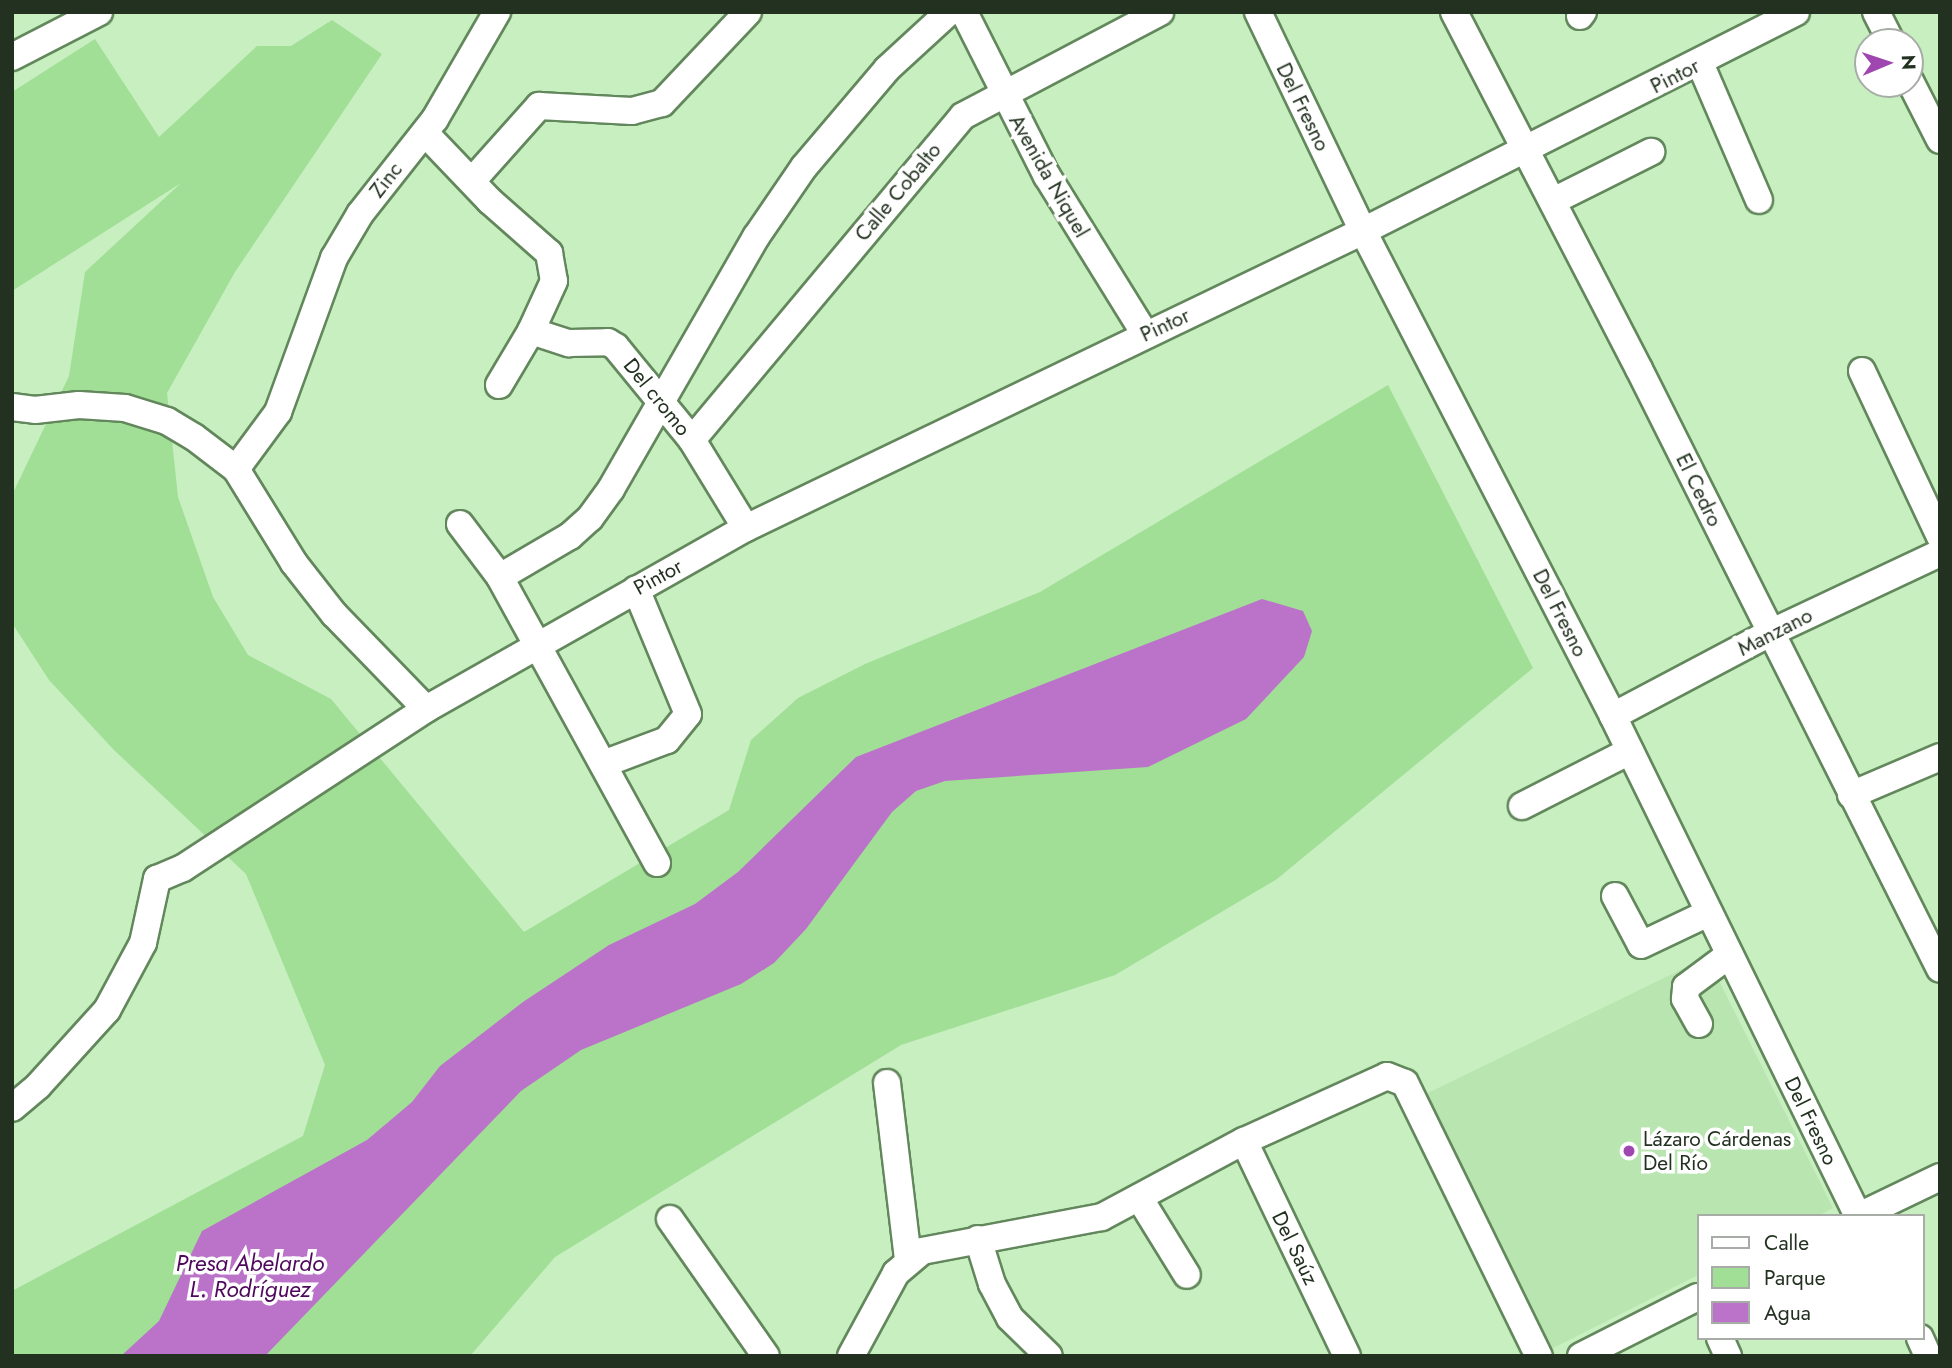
<!DOCTYPE html>
<html>
<head>
<meta charset="utf-8">
<style>
  body { margin:0 }
  #map { position:relative; width:1952px; height:1368px; overflow:hidden; background:#c7efc0; font-family:Jost,sans-serif }
  div>[style] { position:absolute }
  .built>* { inset:0; background:#b9e5b1 }
  .green>* { inset:0; background:#a1de96 }
  .water>* { inset:0; background:#bb73c9 }
  .roads { filter:drop-shadow(2px 0 #63875c) drop-shadow(-2px 0 #63875c) drop-shadow(0 2px #63875c) drop-shadow(0 -2px #63875c) }
  .minor>* { height:26px; margin:-13px; padding:0 13px; transform-origin:13px; border-radius:13px; background:#fff }
  .dots>* { width:19px; height:19px; translate:-50% -50%; box-sizing:border-box; border:4px solid #fff; border-radius:50% }
  span { translate:-50% -50%; white-space:nowrap; text-align:center; line-height:1.15; -webkit-text-stroke:7px #fff; paint-order:stroke }
  .street-label { font-size:21px; color:#233220 }
  .poi-label { font-size:21px; color:#233220 }
  .left { translate:0 -50%; text-align:left }
  .water-label { font-size:23px; color:#4f085c; font-style:italic }
  .frame { position:absolute; inset:0; border:14px solid #233220; pointer-events:none }
  .legend { position:absolute; left:1697px; top:1214px; width:228px; height:126px; box-sizing:border-box; background:#fff; border:2px solid #a7ada6; margin:0; padding:9px 12px; list-style:none; font-size:21px; color:#233220 }
  .legend li { display:flex; align-items:center; gap:14px; height:35px }
  .legend b { width:35px; border:2px solid #a7ada6 }
  .north { position:absolute; left:1854px; top:28px; width:70px; height:70px; box-sizing:border-box; background:#fff; border:2px solid #a7ada6; border-radius:50%; rotate:88deg; font-size:19px; font-weight:700; line-height:28px; text-align:center; color:#233220 }
  .north::after { content:''; display:block; margin:auto; width:24px; height:32px; background:#a046b1; clip-path:polygon(50% 0,100% 100%,50% 72%,0 100%) }
</style>
</head>
<body>
<div id="map">
  <div class="built">
    <div style="clip-path:polygon(1707px 957px,1833px 1208px,1818px 1216px,1698px 1216px,1698px 1275px,1551px 1349px,1426px 1094px)"></div>
  </div>
  <div class="green">
    <div style="clip-path:polygon(332px 20px,382px 54px,235px 272px,167px 393px,178px 497px,213px 597px,248px 655px,331px 699px,524px 932px,729px 810px,751px 740px,798px 698px,865px 664px,1040px 592px,1388px 385px,1533px 668px,1277px 879px,1115px 975px,901px 1045px,555px 1257px,470px 1356px,12px 1356px,12px 1291px,303px 1136px,325px 1065px,246px 874px,114px 750px,49px 680px,12px 623px,12px 495px,69px 376px,85px 272px,181px 183px,12px 291px,12px 92px,95px 39px,159px 137px,257px 46px,291px 46px)"></div>
  </div>
  <div class="water">
    <div style="clip-path:polygon(1262px 599px,1303px 611px,1312px 631px,1304px 657px,1246px 719px,1148px 767px,945px 781px,916px 791px,892px 812px,806px 929px,774px 963px,741px 984px,581px 1050px,521px 1091px,265px 1356px,121px 1356px,159px 1321px,202px 1231px,367px 1140px,412px 1102px,440px 1066px,523px 1002px,609px 945px,695px 904px,738px 872px,856px 757px)"></div>
  </div>
  <div class="roads">
    <div class="minor">
      <div style="left:964px;top:12px;width:184px;rotate:63.2deg"></div>
      <div style="left:1047px;top:176px;width:186px;rotate:58.2deg"></div>
      <div style="left:1258px;top:12px;width:243px;rotate:64.4deg"></div>
      <div style="left:1363px;top:231px;width:546px;rotate:62.73deg"></div>
      <div style="left:1613px;top:716px;width:557px;rotate:63.9deg"></div>
      <div style="left:1454px;top:12px;width:402px;rotate:62.6deg"></div>
      <div style="left:1639px;top:369px;width:671px;rotate:63.36deg"></div>
      <div style="left:1876px;top:12px;width:34px;rotate:63deg"></div>
      <div style="left:1580px;top:16px;width:5px;rotate:-53deg"></div>
      <div style="left:12px;top:57px;width:98px;rotate:-27.3deg"></div>
      <div style="left:1700px;top:63px;width:149px;rotate:66.7deg"></div>
      <div style="left:1910px;top:81px;width:66px;rotate:63deg"></div>
      <div style="left:425px;top:133px;width:94px;rotate:46.3deg"></div>
      <div style="left:490px;top:201px;width:79px;rotate:41.4deg"></div>
      <div style="left:549px;top:253px;width:28px;rotate:80deg"></div>
      <div style="left:554px;top:281px;width:55px;rotate:114.7deg"></div>
      <div style="left:531px;top:331px;width:40px;rotate:18deg"></div>
      <div style="left:569px;top:343px;width:39px;rotate:-1deg"></div>
      <div style="left:608px;top:342px;width:9px;rotate:32deg"></div>
      <div style="left:616px;top:347px;width:120px;rotate:50.7deg"></div>
      <div style="left:692px;top:440px;width:103px;rotate:58.5deg"></div>
      <div style="left:472px;top:181px;width:101px;rotate:-48.2deg"></div>
      <div style="left:539px;top:106px;width:93px;rotate:3.1deg"></div>
      <div style="left:632px;top:111px;width:31px;rotate:-15deg"></div>
      <div style="left:662px;top:103px;width:125px;rotate:-46.6deg"></div>
      <div style="left:1553px;top:201px;width:110px;rotate:-26.6deg"></div>
      <div style="left:1862px;top:371px;width:183px;rotate:64.8deg"></div>
      <div style="left:499px;top:385px;width:63px;rotate:-59.3deg"></div>
      <div style="left:12px;top:407px;width:23px;rotate:7deg"></div>
      <div style="left:35px;top:410px;width:44px;rotate:-6.5deg"></div>
      <div style="left:79px;top:405px;width:46px;rotate:3.7deg"></div>
      <div style="left:125px;top:408px;width:44px;rotate:17.2deg"></div>
      <div style="left:167px;top:421px;width:31px;rotate:31deg"></div>
      <div style="left:194px;top:437px;width:53px;rotate:37.3deg"></div>
      <div style="left:236px;top:469px;width:110px;rotate:58.3deg"></div>
      <div style="left:294px;top:563px;width:65px;rotate:51.9deg"></div>
      <div style="left:334px;top:614px;width:132px;rotate:45.9deg"></div>
      <div style="left:426px;top:709px;width:368px;rotate:-29.5deg"></div>
      <div style="left:746px;top:528px;width:685px;rotate:-25.7deg"></div>
      <div style="left:1363px;top:231px;width:485px;rotate:-26.8deg"></div>
      <div style="left:692px;top:440px;width:422px;rotate:-50.1deg"></div>
      <div style="left:963px;top:116px;width:223px;rotate:-27.8deg"></div>
      <div style="left:236px;top:469px;width:71px;rotate:-53.6deg"></div>
      <div style="left:278px;top:412px;width:164px;rotate:-70deg"></div>
      <div style="left:334px;top:258px;width:51px;rotate:-59.4deg"></div>
      <div style="left:360px;top:214px;width:121px;rotate:-51.7deg"></div>
      <div style="left:435px;top:119px;width:124px;rotate:-59.9deg"></div>
      <div style="left:460px;top:524px;width:66px;rotate:53deg"></div>
      <div style="left:1613px;top:716px;width:178px;rotate:-27.9deg"></div>
      <div style="left:1770px;top:633px;width:188px;rotate:-25.2deg"></div>
      <div style="left:603px;top:764px;width:68px;rotate:-20.6deg"></div>
      <div style="left:667px;top:740px;width:33px;rotate:-51deg"></div>
      <div style="left:688px;top:714px;width:135px;rotate:-112.6deg"></div>
      <div style="left:1851px;top:795px;width:97px;rotate:-23.1deg"></div>
      <div style="left:1522px;top:806px;width:121px;rotate:-27deg"></div>
      <div style="left:657px;top:863px;width:326px;rotate:-118.8deg"></div>
      <div style="left:500px;top:577px;width:81px;rotate:-30.4deg"></div>
      <div style="left:570px;top:536px;width:27px;rotate:-42deg"></div>
      <div style="left:590px;top:518px;width:36px;rotate:-54deg"></div>
      <div style="left:611px;top:489px;width:291px;rotate:-60.1deg"></div>
      <div style="left:756px;top:237px;width:85px;rotate:-55.6deg"></div>
      <div style="left:804px;top:167px;width:128px;rotate:-49.7deg"></div>
      <div style="left:887px;top:69px;width:84px;rotate:-42.6deg"></div>
      <div style="left:1615px;top:896px;width:55px;rotate:62deg"></div>
      <div style="left:1641px;top:945px;width:74px;rotate:-25.5deg"></div>
      <div style="left:1699px;top:1024px;width:29px;rotate:-119deg"></div>
      <div style="left:1685px;top:999px;width:12px;rotate:-85deg"></div>
      <div style="left:1686px;top:987px;width:54px;rotate:-36.7deg"></div>
      <div style="left:887px;top:1083px;width:178px;rotate:83.2deg"></div>
      <div style="left:12px;top:1108px;width:34px;rotate:-40deg"></div>
      <div style="left:38px;top:1086px;width:103px;rotate:-47.8deg"></div>
      <div style="left:107px;top:1010px;width:76px;rotate:-61.8deg"></div>
      <div style="left:143px;top:943px;width:66px;rotate:-77.7deg"></div>
      <div style="left:157px;top:879px;width:28px;rotate:-23deg"></div>
      <div style="left:183px;top:868px;width:290px;rotate:-33.2deg"></div>
      <div style="left:1244px;top:1141px;width:238px;rotate:64.4deg"></div>
      <div style="left:1140px;top:1199px;width:89px;rotate:58.3deg"></div>
      <div style="left:1859px;top:1216px;width:90px;rotate:-25.7deg"></div>
      <div style="left:670px;top:1219px;width:167px;rotate:55deg"></div>
      <div style="left:978px;top:1239px;width:47px;rotate:72.7deg"></div>
      <div style="left:992px;top:1284px;width:38px;rotate:62deg"></div>
      <div style="left:1010px;top:1318px;width:54px;rotate:44.3deg"></div>
      <div style="left:1720px;top:1338px;width:20px;rotate:66deg"></div>
      <div style="left:1920px;top:1338px;width:20px;rotate:66deg"></div>
      <div style="left:851px;top:1356px;width:94px;rotate:-61.5deg"></div>
      <div style="left:896px;top:1273px;width:34px;rotate:-40deg"></div>
      <div style="left:922px;top:1251px;width:183px;rotate:-10.7deg"></div>
      <div style="left:1102px;top:1217px;width:161px;rotate:-28.2deg"></div>
      <div style="left:1244px;top:1141px;width:157px;rotate:-24.4deg"></div>
      <div style="left:1387px;top:1076px;width:19px;rotate:21deg"></div>
      <div style="left:1405px;top:1083px;width:304px;rotate:63.9deg"></div>
      <div style="left:1581px;top:1356px;width:131px;rotate:-26.8deg"></div>
    </div>
  </div>
  <div class="dots">
    <div style="left:1629px;top:1151px;background:#a046b1"></div>
  </div>
  <div class="street-label">
    <span style="left:1675px;top:76px;rotate:-27deg">Pintor</span>
    <span style="left:1303px;top:107px;rotate:64deg">Del Fresno</span>
    <span style="left:1049px;top:176px;rotate:60deg">Avenida Niquel</span>
    <span style="left:386px;top:180px;rotate:-52deg">Zinc</span>
    <span style="left:898px;top:192px;rotate:-50deg">Calle Cobalto</span>
    <span style="left:1165px;top:325px;rotate:-25deg">Pintor</span>
    <span style="left:657px;top:397px;rotate:51deg">Del cromo</span>
    <span style="left:1699px;top:490px;rotate:64deg">El Cedro</span>
    <span style="left:658px;top:577px;rotate:-29deg">Pintor</span>
    <span style="left:1560px;top:613px;rotate:63deg">Del Fresno</span>
    <span style="left:1775px;top:632px;rotate:-27deg">Manzano</span>
    <span style="left:1811px;top:1121px;rotate:64deg">Del Fresno</span>
    <span style="left:1295px;top:1248px;rotate:64deg">Del Saúz</span>
  </div>
  <div class="poi-label">
    <span class="left" style="left:1643px;top:1151px">Lázaro Cárdenas<br>Del Río</span>
  </div>
  <div class="water-label">
    <span style="left:250px;top:1276px">Presa Abelardo<br>L. Rodríguez</span>
  </div>
  <div class="frame"></div>
  <ul class="legend">
  <li><b style="height:9px;background:#fff"></b>Calle</li>
  <li><b style="height:19px;background:#a1de96"></b>Parque</li>
  <li><b style="height:19px;background:#bb73c9"></b>Agua</li>
  </ul>
  <div class="north">N</div>
</div>
</body>
</html>
